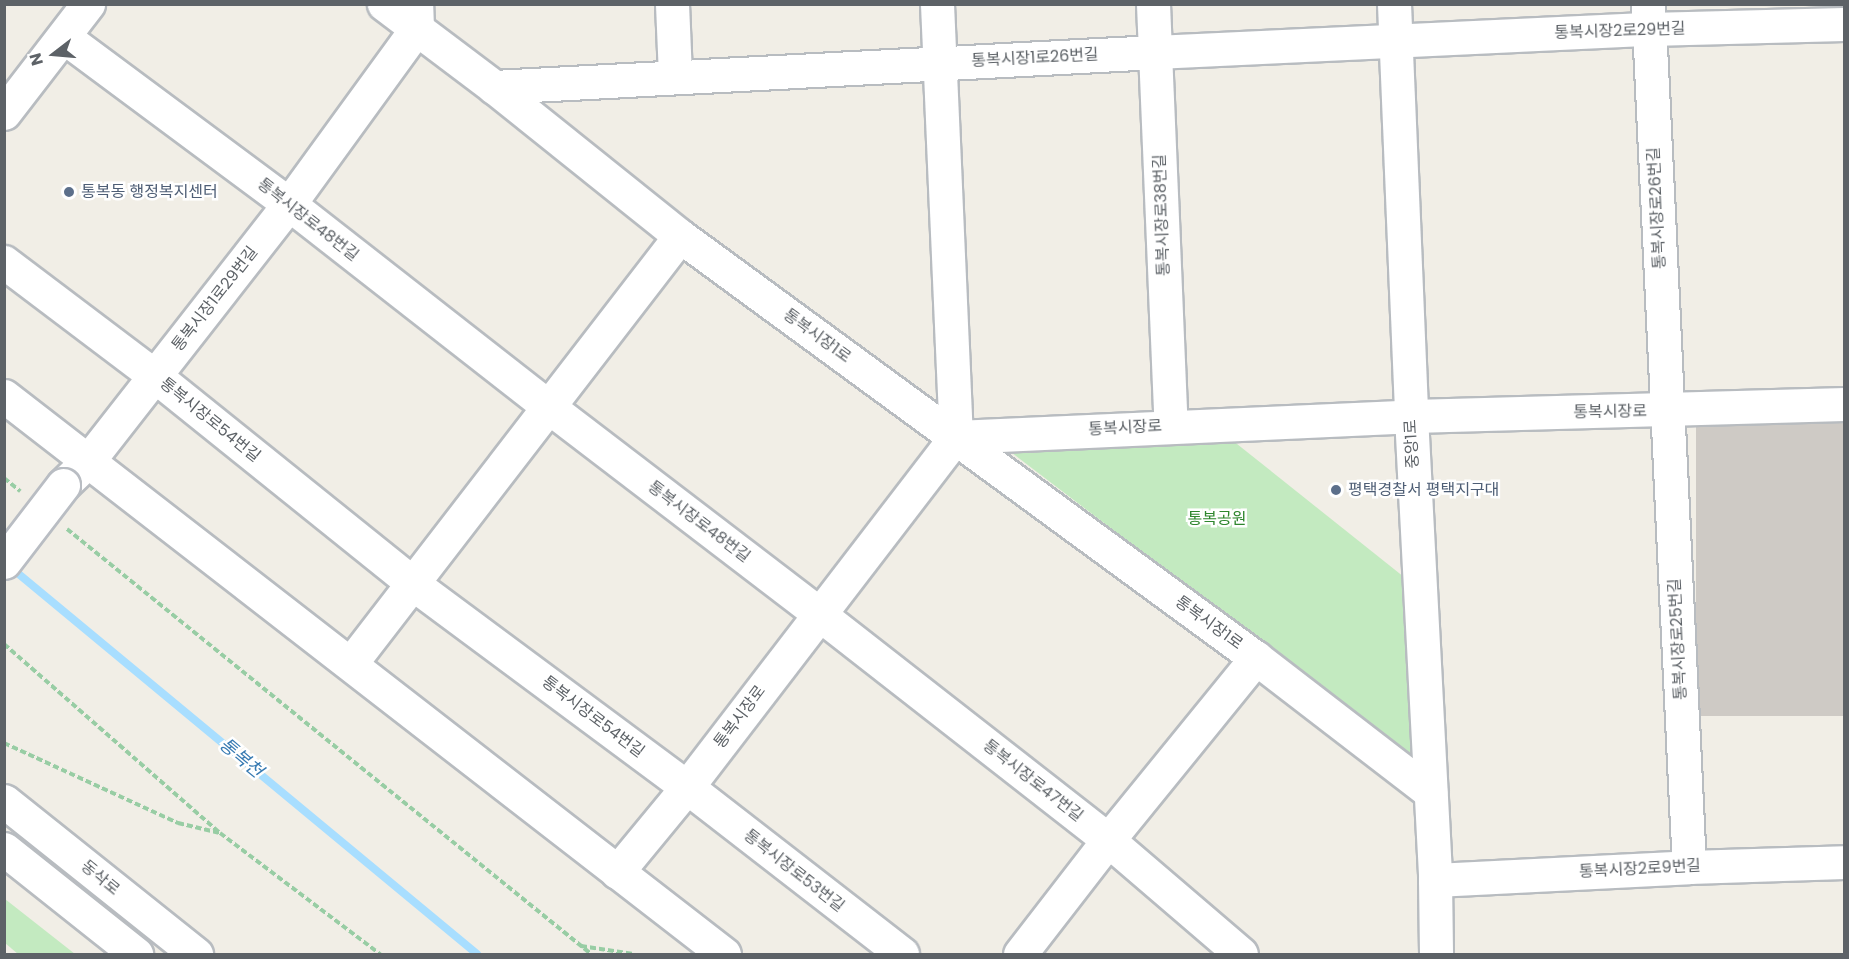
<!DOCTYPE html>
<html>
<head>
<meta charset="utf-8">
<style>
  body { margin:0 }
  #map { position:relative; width:1849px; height:959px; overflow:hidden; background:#f1eee6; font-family:Poppins,"Noto Sans KR",sans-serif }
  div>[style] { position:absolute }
  .green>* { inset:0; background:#c3eac0 }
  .stream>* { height:8px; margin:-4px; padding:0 4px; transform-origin:4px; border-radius:4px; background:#a8deff }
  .building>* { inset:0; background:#cecac5; transform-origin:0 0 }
  .path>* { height:4px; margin-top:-2px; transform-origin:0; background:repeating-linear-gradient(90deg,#98cda4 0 6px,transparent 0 9px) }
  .roads { filter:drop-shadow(2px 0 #b8bcc0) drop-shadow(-2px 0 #b8bcc0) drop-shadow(0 2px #b8bcc0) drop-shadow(0 -2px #b8bcc0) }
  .street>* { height:33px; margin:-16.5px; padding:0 16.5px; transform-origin:16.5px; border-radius:16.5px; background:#fff }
  .secondary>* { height:33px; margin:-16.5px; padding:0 16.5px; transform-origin:16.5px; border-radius:16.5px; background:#fff }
  .bridges { filter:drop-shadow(2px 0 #b9bdc3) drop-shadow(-2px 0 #b9bdc3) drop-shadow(0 2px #b9bdc3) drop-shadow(0 -2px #b9bdc3) }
  .secondary-bridge>* { height:33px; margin:-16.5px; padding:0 16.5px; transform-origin:16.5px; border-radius:16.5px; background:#fff }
  .dots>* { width:16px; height:16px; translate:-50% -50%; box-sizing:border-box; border:3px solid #fff; border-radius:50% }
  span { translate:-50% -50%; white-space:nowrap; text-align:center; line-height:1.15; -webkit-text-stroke:5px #fff; paint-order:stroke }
  .street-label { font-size:16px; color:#5d6267 }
  .service-label { font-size:16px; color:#4e5e75 }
  .left { translate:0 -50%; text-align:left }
  .park-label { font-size:16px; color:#2e862d }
  .water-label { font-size:18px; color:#377ab2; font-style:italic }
  .frame { position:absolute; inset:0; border:6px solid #5d6267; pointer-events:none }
  .north { position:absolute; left:24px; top:24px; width:60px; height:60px; -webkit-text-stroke:4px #fff; paint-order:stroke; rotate:254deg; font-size:16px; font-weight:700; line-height:24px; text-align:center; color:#5d6267 }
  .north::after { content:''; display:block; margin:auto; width:21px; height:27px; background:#5d6267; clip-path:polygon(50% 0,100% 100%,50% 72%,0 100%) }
</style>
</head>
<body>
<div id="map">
  <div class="green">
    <div style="clip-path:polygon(1232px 440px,1409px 581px,1424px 767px,999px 443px)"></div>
    <div style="clip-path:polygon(5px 899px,75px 954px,18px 954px,5px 943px)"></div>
  </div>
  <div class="stream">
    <div style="left:9px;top:566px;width:608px;rotate:39.66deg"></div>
  </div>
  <div class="building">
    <div style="left:1844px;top:414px;width:302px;height:148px;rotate:90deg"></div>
  </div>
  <div class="path">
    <div style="left:4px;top:478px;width:21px;rotate:39deg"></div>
    <div style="left:67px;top:529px;width:675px;rotate:39.04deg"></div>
    <div style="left:4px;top:644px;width:287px;rotate:41.2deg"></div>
    <div style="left:220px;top:833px;width:201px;rotate:37.1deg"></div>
    <div style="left:4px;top:743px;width:192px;rotate:24.7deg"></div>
    <div style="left:178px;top:823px;width:43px;rotate:13.4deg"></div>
    <div style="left:581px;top:946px;width:53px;rotate:8.7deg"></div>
  </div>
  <div class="roads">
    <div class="street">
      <div style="left:384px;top:4px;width:138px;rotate:37deg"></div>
      <div style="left:494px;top:87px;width:238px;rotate:38.7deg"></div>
      <div style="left:680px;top:236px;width:714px;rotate:36.23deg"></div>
      <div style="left:1256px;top:658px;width:220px;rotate:37.6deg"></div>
      <div style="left:672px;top:4px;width:73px;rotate:87.6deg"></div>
      <div style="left:937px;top:4px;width:433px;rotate:87.5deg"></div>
      <div style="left:1153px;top:4px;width:422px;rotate:87.6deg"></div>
      <div style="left:1648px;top:4px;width:864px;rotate:87.28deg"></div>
      <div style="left:64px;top:37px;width:280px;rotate:36.6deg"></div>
      <div style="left:289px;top:204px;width:331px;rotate:38deg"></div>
      <div style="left:550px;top:408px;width:339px;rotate:37.4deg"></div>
      <div style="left:819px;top:614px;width:367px;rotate:38deg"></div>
      <div style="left:1108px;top:840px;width:175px;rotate:40.6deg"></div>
      <div style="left:494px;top:87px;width:662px;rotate:-3.03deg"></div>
      <div style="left:1155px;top:52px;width:495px;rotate:-2.7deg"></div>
      <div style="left:1649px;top:29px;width:195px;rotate:-1.5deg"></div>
      <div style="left:4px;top:113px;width:138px;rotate:-52.4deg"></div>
      <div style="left:4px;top:262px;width:189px;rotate:37.1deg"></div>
      <div style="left:155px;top:376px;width:330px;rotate:38.8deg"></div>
      <div style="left:412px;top:583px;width:342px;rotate:36.6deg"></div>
      <div style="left:687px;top:787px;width:272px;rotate:37.8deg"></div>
      <div style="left:4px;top:396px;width:911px;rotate:37.78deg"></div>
      <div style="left:351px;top:663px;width:539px;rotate:-52.39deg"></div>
      <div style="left:617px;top:872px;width:110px;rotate:-50.5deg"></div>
      <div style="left:687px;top:787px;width:441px;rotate:-52.5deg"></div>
      <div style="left:956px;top:437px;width:455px;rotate:-2.6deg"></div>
      <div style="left:1411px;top:416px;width:433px;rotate:-1.6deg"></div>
      <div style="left:1435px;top:880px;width:254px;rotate:-2.9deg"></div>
      <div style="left:1689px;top:867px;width:155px;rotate:-1.8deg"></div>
      <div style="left:1020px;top:954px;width:144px;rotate:-52.3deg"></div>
      <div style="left:1108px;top:840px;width:235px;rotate:-50.9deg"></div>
    </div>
    <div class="secondary">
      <div style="left:1394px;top:4px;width:412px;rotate:87.6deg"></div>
      <div style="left:1411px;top:416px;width:465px;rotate:87deg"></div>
      <div style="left:1435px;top:880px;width:74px;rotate:89.2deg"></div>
      <div style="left:63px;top:485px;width:35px;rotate:-44deg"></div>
      <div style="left:88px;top:461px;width:326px;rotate:-52deg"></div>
      <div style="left:289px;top:204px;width:218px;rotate:-54deg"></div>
      <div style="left:417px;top:28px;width:24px;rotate:-92deg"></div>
      <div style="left:4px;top:801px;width:246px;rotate:38.6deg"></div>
      <div style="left:4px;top:849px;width:169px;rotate:38.5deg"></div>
    </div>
  </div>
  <div class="bridges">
    <div class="secondary-bridge">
      <div style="left:4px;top:562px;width:97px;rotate:-52.5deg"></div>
    </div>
  </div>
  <div class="dots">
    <div style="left:69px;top:192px;background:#5c6f8a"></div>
    <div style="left:1336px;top:490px;background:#5c6f8a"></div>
  </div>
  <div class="street-label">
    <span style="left:1620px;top:31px;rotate:-2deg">통복시장2로29번길</span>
    <span style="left:1035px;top:58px;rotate:-3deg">통복시장1로26번길</span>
    <span style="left:1657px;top:208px;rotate:-93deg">통복시장로26번길</span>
    <span style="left:1162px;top:215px;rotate:-92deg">통복시장로38번길</span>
    <span style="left:308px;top:220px;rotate:38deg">통복시장로48번길</span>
    <span style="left:215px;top:299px;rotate:-52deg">통복시장1로29번길</span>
    <span style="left:817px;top:336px;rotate:36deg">통복시장1로</span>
    <span style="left:1610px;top:412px;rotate:-1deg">통복시장로</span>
    <span style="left:210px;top:420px;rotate:39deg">통복시장로54번길</span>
    <span style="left:1125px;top:428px;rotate:-3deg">통복시장로</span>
    <span style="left:1412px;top:444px;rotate:-93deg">중앙1로</span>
    <span style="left:699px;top:522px;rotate:37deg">통복시장로48번길</span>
    <span style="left:1209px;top:623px;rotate:36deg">통복시장1로</span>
    <span style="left:1678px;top:639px;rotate:-93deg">통복시장로25번길</span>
    <span style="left:593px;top:717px;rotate:37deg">통복시장로54번길</span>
    <span style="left:740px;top:717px;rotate:-53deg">통복시장로</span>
    <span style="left:1033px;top:781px;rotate:38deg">통복시장로47번길</span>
    <span style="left:1640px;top:869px;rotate:-3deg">통복시장2로9번길</span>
    <span style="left:794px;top:871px;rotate:38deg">통복시장로53번길</span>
    <span style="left:100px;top:878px;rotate:39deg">동삭로</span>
  </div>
  <div class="service-label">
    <span class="left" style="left:81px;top:192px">통복동 행정복지센터</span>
    <span class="left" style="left:1348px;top:490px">평택경찰서 평택지구대</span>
  </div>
  <div class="park-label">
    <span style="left:1217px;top:519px">통복공원</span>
  </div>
  <div class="water-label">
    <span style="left:241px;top:758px;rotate:40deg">통복천</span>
  </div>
  <div class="frame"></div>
  <div class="north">N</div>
</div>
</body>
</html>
